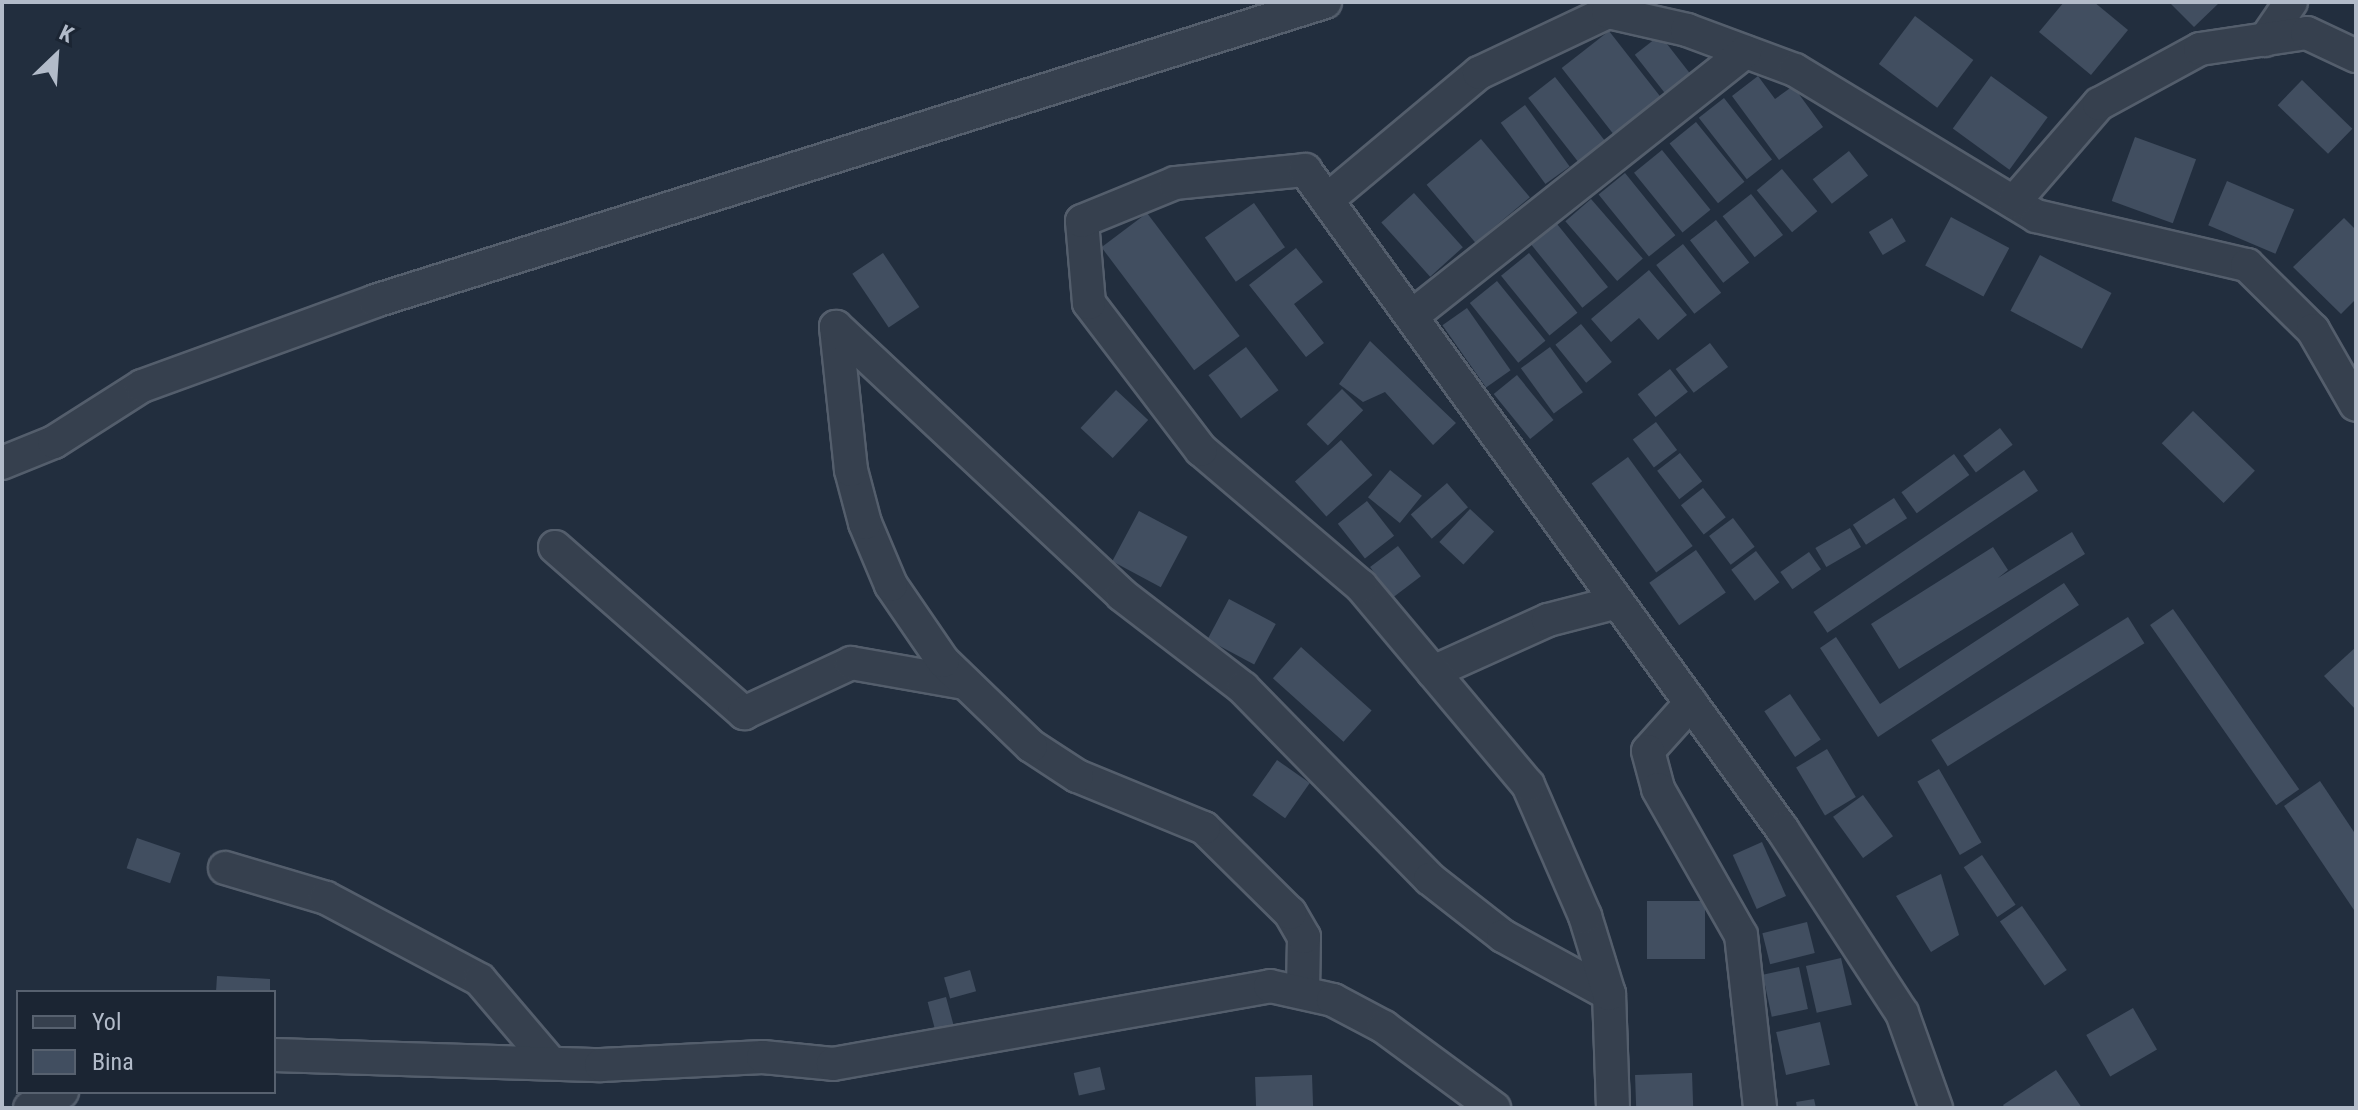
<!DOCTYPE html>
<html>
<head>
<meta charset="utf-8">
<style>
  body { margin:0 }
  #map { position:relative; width:2358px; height:1110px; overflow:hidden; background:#222e3e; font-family:"Roboto Condensed",sans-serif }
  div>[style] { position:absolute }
  .building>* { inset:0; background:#414e60; transform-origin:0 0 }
  .roads { filter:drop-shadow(2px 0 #545e6c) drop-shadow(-2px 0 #545e6c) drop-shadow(0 2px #545e6c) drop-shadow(0 -2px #545e6c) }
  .minor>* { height:32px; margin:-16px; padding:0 16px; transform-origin:16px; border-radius:16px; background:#36404e }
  span { translate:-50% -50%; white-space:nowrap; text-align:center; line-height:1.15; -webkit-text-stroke:8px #1b2533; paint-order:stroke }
  .frame { position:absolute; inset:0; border:4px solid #b2bbc9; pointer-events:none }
  .legend { position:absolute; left:16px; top:990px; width:260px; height:104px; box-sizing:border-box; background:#1b2533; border:2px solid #57616f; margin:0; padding:10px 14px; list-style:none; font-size:24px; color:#b2bbc9 }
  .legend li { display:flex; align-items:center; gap:16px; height:40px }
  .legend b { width:40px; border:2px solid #57616f }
  .north { position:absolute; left:16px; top:16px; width:80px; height:80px; -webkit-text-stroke:6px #1b2533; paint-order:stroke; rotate:25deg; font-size:22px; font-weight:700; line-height:32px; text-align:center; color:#b2bbc9 }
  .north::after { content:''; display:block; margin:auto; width:28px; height:36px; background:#b2bbc9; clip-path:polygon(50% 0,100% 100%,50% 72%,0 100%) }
</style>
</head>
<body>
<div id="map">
  <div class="building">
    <div style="clip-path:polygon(2064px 2px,2094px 2px,2128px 30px,2091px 75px,2039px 32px)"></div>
    <div style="clip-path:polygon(2169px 2px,2220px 2px,2194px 27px)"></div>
    <div style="left:1915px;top:16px;width:73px;height:60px;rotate:37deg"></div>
    <div style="left:1609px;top:31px;width:87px;height:60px;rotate:52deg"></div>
    <div style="left:1660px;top:35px;width:50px;height:32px;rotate:52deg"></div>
    <div style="clip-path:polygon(1758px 76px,1775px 99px,1793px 86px,1823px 127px,1779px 160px,1732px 96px)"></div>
    <div style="left:1991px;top:76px;width:70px;height:65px;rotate:36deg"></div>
    <div style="left:1555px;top:77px;width:81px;height:34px;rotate:52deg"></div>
    <div style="left:2302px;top:80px;width:70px;height:35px;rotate:44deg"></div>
    <div style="left:1724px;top:98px;width:78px;height:32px;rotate:52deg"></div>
    <div style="left:1525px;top:105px;width:76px;height:30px;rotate:54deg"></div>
    <div style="left:1696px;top:122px;width:77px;height:34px;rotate:51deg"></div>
    <div style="left:2135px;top:137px;width:65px;height:68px;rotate:20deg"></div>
    <div style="left:1481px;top:139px;width:76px;height:71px;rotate:50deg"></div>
    <div style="left:1662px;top:150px;width:77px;height:36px;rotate:51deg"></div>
    <div style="left:1849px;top:151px;width:31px;height:46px;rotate:52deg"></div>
    <div style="left:1782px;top:169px;width:55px;height:33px;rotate:50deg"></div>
    <div style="left:1625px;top:173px;width:80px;height:34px;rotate:51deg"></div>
    <div style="left:2227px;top:181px;width:73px;height:48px;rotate:23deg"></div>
    <div style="left:1414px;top:193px;width:73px;height:44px;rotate:48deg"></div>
    <div style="left:1751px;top:194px;width:52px;height:36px;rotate:52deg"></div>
    <div style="left:1591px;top:199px;width:79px;height:34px;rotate:49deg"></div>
    <div style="left:1254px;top:203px;width:54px;height:60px;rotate:55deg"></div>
    <div style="left:1147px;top:213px;width:154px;height:57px;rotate:53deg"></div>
    <div style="left:1951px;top:217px;width:66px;height:55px;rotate:28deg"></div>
    <div style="left:1892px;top:218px;width:27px;height:27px;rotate:59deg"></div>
    <div style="clip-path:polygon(2344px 218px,2356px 230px,2356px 299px,2341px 314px,2293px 267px)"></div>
    <div style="left:1716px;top:220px;width:54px;height:33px;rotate:52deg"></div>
    <div style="left:1557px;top:224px;width:81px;height:33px;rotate:51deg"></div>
    <div style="left:1683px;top:244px;width:62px;height:34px;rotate:52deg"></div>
    <div style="clip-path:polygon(1296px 248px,1323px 282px,1294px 304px,1324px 343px,1306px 357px,1249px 285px)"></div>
    <div style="left:883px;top:253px;width:65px;height:37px;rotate:56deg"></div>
    <div style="left:1529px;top:253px;width:77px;height:36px;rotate:51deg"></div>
    <div style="left:2040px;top:255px;width:81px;height:63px;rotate:28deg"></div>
    <div style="clip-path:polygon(1649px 270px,1687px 315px,1658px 340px,1639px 318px,1611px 342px,1591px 319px)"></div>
    <div style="left:1497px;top:281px;width:77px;height:35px;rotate:51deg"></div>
    <div style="left:1467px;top:308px;width:76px;height:30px;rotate:55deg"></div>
    <div style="left:1581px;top:324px;width:49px;height:33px;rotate:51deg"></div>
    <div style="clip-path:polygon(1370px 341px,1456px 423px,1433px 445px,1385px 392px,1363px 402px,1339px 384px)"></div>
    <div style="left:1710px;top:343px;width:30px;height:43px;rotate:53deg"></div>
    <div style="left:1246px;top:347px;width:54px;height:47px;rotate:53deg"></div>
    <div style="left:1550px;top:347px;width:56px;height:36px;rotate:54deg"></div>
    <div style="left:1670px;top:369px;width:29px;height:41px;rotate:52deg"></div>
    <div style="left:1517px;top:375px;width:58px;height:30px;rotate:51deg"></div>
    <div style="left:1342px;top:389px;width:30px;height:50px;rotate:45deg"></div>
    <div style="left:1116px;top:390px;width:44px;height:52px;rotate:43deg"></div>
    <div style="left:2193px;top:411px;width:86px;height:45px;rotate:44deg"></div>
    <div style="left:1656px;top:422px;width:35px;height:29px;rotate:53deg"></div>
    <div style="left:2000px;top:428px;width:21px;height:46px;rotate:53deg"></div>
    <div style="left:1341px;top:440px;width:47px;height:62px;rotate:48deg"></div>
    <div style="left:1680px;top:453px;width:36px;height:29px;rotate:52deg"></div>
    <div style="left:1954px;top:454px;width:26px;height:65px;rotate:54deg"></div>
    <div style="left:1628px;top:457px;width:110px;height:45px;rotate:54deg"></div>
    <div style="left:1390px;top:470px;width:41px;height:35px;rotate:39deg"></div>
    <div style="left:2024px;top:470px;width:25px;height:254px;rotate:56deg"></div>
    <div style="left:1447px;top:483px;width:32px;height:48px;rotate:49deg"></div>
    <div style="left:1703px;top:488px;width:37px;height:28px;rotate:52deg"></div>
    <div style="left:1894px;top:498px;width:24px;height:49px;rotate:57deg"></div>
    <div style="left:1367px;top:501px;width:44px;height:37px;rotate:52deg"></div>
    <div style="left:1470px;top:509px;width:33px;height:45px;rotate:43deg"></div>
    <div style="left:1139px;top:511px;width:55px;height:57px;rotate:28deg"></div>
    <div style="left:1733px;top:518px;width:36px;height:30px;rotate:53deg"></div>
    <div style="left:1850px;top:528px;width:22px;height:40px;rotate:60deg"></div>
    <div style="clip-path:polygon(2072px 532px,2085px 554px,1899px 669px,1871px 624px,1993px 547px,2008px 570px,1998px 578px)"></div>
    <div style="left:1398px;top:546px;width:38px;height:35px;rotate:53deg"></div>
    <div style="left:1696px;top:550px;width:52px;height:57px;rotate:55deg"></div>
    <div style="left:1756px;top:551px;width:39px;height:31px;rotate:53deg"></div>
    <div style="left:1809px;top:552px;width:21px;height:35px;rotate:55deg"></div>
    <div style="clip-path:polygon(2064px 583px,2079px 605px,1878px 737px,1820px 648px,1836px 637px,1880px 704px)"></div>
    <div style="left:1229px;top:599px;width:53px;height:46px;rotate:28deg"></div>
    <div style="left:2173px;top:609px;width:220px;height:28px;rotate:55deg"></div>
    <div style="left:2128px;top:617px;width:31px;height:232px;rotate:58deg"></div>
    <div style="left:1301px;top:647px;width:95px;height:42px;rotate:42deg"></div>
    <div style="clip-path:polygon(2356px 647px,2356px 710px,2324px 676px)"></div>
    <div style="left:1790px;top:694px;width:55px;height:31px;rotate:56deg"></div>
    <div style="left:1827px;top:749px;width:56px;height:36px;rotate:59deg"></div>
    <div style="left:1277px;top:760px;width:40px;height:43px;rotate:35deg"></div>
    <div style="left:1939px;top:769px;width:85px;height:25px;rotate:60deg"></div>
    <div style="clip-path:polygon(2320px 781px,2356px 835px,2356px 913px,2284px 806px)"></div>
    <div style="left:1863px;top:795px;width:51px;height:37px;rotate:54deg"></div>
    <div style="left:137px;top:838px;width:46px;height:32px;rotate:19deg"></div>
    <div style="left:1762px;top:842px;width:59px;height:32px;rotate:66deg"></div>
    <div style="left:1982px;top:855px;width:60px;height:22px;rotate:56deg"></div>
    <div style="clip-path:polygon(1941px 874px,1959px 935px,1931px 952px,1896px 896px)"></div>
    <div style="left:1647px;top:901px;width:58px;height:58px"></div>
    <div style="left:2022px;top:906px;width:78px;height:27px;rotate:55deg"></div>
    <div style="left:1807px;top:922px;width:32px;height:46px;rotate:76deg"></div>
    <div style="left:1841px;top:958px;width:48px;height:36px;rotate:77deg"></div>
    <div style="left:1799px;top:967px;width:43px;height:37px;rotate:78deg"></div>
    <div style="left:970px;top:970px;width:22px;height:27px;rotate:74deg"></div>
    <div style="clip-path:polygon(217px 976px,270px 979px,270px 992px,216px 992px)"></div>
    <div style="left:946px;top:997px;width:28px;height:19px;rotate:75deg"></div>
    <div style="left:2133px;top:1008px;width:48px;height:54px;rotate:60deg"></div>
    <div style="left:1820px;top:1022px;width:44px;height:45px;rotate:77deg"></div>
    <div style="left:1100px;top:1067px;width:23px;height:27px;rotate:77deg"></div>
    <div style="clip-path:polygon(2056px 1070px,2082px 1108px,2005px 1108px,2003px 1105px)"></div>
    <div style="left:1692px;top:1073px;width:35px;height:57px;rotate:88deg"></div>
    <div style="left:1312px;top:1075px;width:33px;height:57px;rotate:88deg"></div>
    <div style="clip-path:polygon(1814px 1099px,1816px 1108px,1797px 1108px,1796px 1102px)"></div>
  </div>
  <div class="roads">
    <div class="minor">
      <div style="left:2265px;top:40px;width:46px;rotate:-55.6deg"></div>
      <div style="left:1327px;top:200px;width:198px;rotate:-39.9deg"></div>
      <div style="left:1479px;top:73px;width:143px;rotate:-25.3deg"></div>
      <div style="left:1608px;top:12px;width:81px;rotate:12.8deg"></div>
      <div style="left:1687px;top:30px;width:115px;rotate:20.3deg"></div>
      <div style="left:1795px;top:70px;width:282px;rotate:31.2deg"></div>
      <div style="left:2036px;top:216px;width:217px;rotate:13.1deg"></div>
      <div style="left:2247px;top:265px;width:93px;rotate:44.6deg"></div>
      <div style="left:2313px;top:330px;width:86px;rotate:60.2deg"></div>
      <div style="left:2014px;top:202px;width:130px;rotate:-49.1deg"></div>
      <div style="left:2099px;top:104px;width:115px;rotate:-28.6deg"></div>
      <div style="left:2200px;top:49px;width:108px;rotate:-8.5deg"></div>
      <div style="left:2307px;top:33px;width:54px;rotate:25.1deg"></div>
      <div style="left:1412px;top:316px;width:425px;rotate:-38.4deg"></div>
      <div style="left:2px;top:463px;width:56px;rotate:-22deg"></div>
      <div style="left:54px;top:442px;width:104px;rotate:-32.5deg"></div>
      <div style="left:142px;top:386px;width:248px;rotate:-20deg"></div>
      <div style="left:375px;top:301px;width:996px;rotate:-17.47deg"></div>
      <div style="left:555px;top:547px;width:252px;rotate:41.3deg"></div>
      <div style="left:744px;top:713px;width:118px;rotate:-25deg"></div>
      <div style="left:851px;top:663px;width:115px;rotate:10deg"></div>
      <div style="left:1433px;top:672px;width:126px;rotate:-24.3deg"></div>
      <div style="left:1548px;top:620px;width:72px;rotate:-14.4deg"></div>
      <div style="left:1691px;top:703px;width:64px;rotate:131.9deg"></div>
      <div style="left:1648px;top:751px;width:39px;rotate:75deg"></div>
      <div style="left:1658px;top:789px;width:168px;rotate:60.4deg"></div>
      <div style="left:1741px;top:935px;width:174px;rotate:83.7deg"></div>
      <div style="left:225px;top:868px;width:105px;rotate:16.5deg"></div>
      <div style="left:326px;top:898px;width:174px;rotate:28deg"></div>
      <div style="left:480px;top:980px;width:106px;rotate:49.6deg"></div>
      <div style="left:1303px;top:990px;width:53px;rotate:-88.9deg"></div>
      <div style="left:1304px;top:937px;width:28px;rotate:-120deg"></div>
      <div style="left:1290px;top:913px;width:121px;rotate:-135.3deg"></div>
      <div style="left:1204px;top:828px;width:137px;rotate:-157.7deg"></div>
      <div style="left:1077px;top:776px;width:55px;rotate:-146.9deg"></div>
      <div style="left:1031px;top:746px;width:122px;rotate:-136deg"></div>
      <div style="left:943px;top:661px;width:92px;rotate:-124.4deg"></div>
      <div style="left:891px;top:585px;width:67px;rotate:-112.8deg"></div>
      <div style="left:865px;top:523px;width:55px;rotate:-104.8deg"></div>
      <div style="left:851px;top:470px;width:144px;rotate:-96deg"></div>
      <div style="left:836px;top:327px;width:392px;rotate:43.1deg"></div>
      <div style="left:1122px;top:595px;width:153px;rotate:37.5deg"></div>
      <div style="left:1243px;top:688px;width:267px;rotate:45.6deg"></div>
      <div style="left:1430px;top:879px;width:93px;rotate:38deg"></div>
      <div style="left:1503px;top:936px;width:121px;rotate:28.7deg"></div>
      <div style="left:274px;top:1055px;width:327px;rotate:1.8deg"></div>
      <div style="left:601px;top:1065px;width:162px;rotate:-2.8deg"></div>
      <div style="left:763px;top:1057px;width:70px;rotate:5.7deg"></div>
      <div style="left:833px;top:1064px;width:444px;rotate:-10.1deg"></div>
      <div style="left:1270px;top:986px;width:65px;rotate:12.5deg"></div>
      <div style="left:1333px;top:1000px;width:58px;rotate:27.9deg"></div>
      <div style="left:1384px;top:1027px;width:137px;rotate:36.4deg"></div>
      <div style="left:30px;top:1108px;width:36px;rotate:-27deg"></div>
      <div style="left:1613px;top:1108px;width:114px;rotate:-92deg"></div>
      <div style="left:1609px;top:994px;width:82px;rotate:-107.1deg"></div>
      <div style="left:1585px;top:916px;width:143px;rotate:-113.5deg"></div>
      <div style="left:1528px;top:785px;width:260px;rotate:-130deg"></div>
      <div style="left:1361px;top:586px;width:210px;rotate:-139.6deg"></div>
      <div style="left:1201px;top:450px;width:185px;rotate:-127.3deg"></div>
      <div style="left:1089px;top:303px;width:82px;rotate:-94.9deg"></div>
      <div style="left:1082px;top:221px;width:100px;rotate:-22.2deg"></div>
      <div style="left:1175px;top:183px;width:131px;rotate:-5.7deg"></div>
      <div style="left:1305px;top:170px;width:814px;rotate:54.1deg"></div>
      <div style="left:1782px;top:829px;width:220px;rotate:56.9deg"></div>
      <div style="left:1902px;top:1013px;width:101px;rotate:70.3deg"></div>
    </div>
  </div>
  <div class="frame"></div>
  <ul class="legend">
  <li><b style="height:10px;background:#36404e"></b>Yol</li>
  <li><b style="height:22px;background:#414e60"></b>Bina</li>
  </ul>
  <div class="north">K</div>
</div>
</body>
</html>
